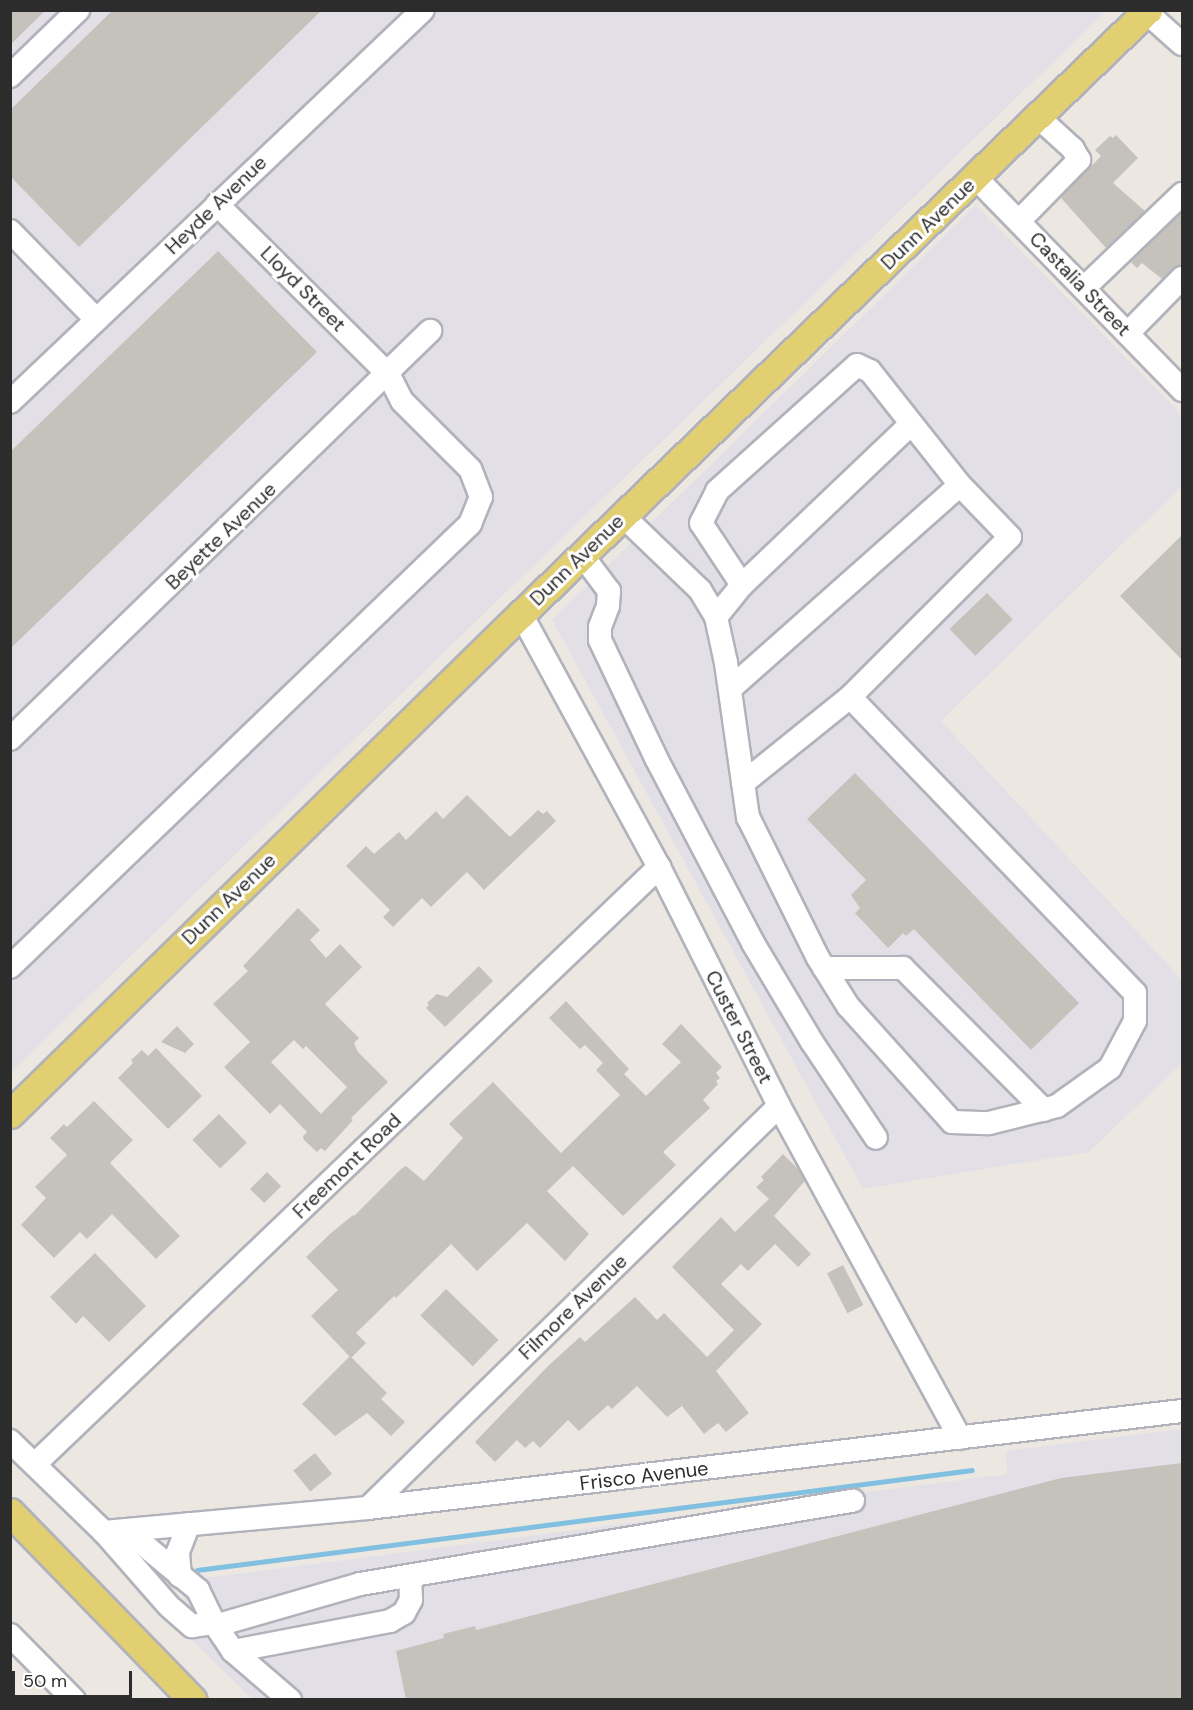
<!DOCTYPE html>
<html>
<head>
<meta charset="utf-8">
<style>
  body { margin:0 }
  #map { position:relative; width:1193px; height:1710px; overflow:hidden; background:#ece8e1; font-family:"DM Sans",sans-serif }
  div>[style] { position:absolute }
  .industrial>* { inset:0; background:#e2e0e6 }
  .stream>* { height:4.5px; margin:-2.25px; padding:0 2.25px; transform-origin:2.25px; border-radius:2.25px; background:#81c0e1 }
  .building>* { inset:0; background:#c5c2bc; transform-origin:0 0 }
  .roads { filter:drop-shadow(2px 0 #b1b2bb) drop-shadow(-2px 0 #b1b2bb) drop-shadow(0 2px #b1b2bb) drop-shadow(0 -2px #b1b2bb) }
  .minor>* { height:22px; margin:-11px; padding:0 11px; transform-origin:11px; border-radius:11px; background:#fff }
  .major>* { height:27px; margin:-13.5px; padding:0 13.5px; transform-origin:13.5px; border-radius:13.5px; background:#e1cf71 }
  span { translate:-50% -50%; white-space:nowrap; text-align:center; line-height:1.15; -webkit-text-stroke:6px #fff; paint-order:stroke }
  .street-label { font-size:20px; color:#2c2c2c }
  .frame { position:absolute; inset:0; border:12px solid #2c2c2c; pointer-events:none }
  .scale { position:absolute; left:12px; top:1671px; width:120px; height:27px; box-sizing:border-box; border:3px solid #2c2c2c; border-top:0; padding-left:8px; font-size:18px; line-height:21px; white-space:nowrap; color:#2c2c2c; -webkit-text-stroke:4px #fff; paint-order:stroke }
</style>
</head>
<body>
<div id="map">
  <div class="industrial">
    <div style="clip-path:polygon(11px 11px,1106px 11px,11px 1072px)"></div>
    <div style="clip-path:polygon(976px 205px,1182px 415px,1182px 486px,941px 721px,1182px 980px,1182px 1063px,1089px 1152px,863px 1189px,552px 620px)"></div>
    <div style="clip-path:polygon(1182px 1429px,1182px 1699px,252px 1699px,168px 1616px,205px 1578px,1007px 1474px,1006px 1451px)"></div>
  </div>
  <div class="stream">
    <div style="left:197px;top:1570px;width:781px;rotate:-7.35deg"></div>
  </div>
  <div class="building">
    <div style="clip-path:polygon(10px 10px,46px 10px,10px 45px)"></div>
    <div style="clip-path:polygon(113px 10px,322px 10px,79px 247px,10px 176px,10px 110px)"></div>
    <div style="clip-path:polygon(1116px 135px,1138px 158px,1113px 183px,1145px 211px,1106px 248px,1061px 198px,1101px 156px,1095px 150px,1110px 136px,1113px 138px)"></div>
    <div style="clip-path:polygon(1182px 212px,1182px 265px,1173px 268px,1162px 279px,1142px 263px,1137px 268px,1131px 262px)"></div>
    <div style="clip-path:polygon(218px 251px,317px 352px,10px 649px,10px 452px)"></div>
    <div style="clip-path:polygon(1182px 535px,1182px 660px,1120px 596px)"></div>
    <div style="left:987px;top:593px;width:37px;height:52px;rotate:46deg"></div>
    <div style="clip-path:polygon(855px 773px,1079px 1003px,1031px 1050px,914px 929px,906px 936px,903px 933px,888px 948px,855px 913px,860px 908px,851px 895px,866px 880px,807px 819px)"></div>
    <div style="clip-path:polygon(467px 795px,510px 837px,538px 810px,543px 814px,547px 811px,556px 821px,484px 890px,467px 872px,431px 907px,422px 898px,393px 927px,383px 917px,390px 910px,346px 866px,366px 846px,374px 854px,399px 832px,406px 840px,436px 811px,443px 819px)"></div>
    <div style="clip-path:polygon(evenodd,298px 908px,320px 930px,310px 940px,326px 958px,340px 944px,362px 967px,325px 1004px,359px 1038px,354px 1043px,358px 1052px,388px 1082px,351px 1118px,353px 1120px,325px 1151px,321px 1148px,317px 1152px,304px 1140px,303px 1136px,307px 1132px,280px 1104px,270px 1114px,224px 1067px,250px 1042px,213px 1004px,248px 971px,243px 966px,298px 908px,294px 1040px,303px 1049px,306px 1046px,347px 1087px,321px 1114px,271px 1062px,294px 1040px)"></div>
    <div style="clip-path:polygon(479px 966px,493px 981px,445px 1027px,426px 1008px,429px 1005px,427px 1003px,437px 994px,447px 997px)"></div>
    <div style="clip-path:polygon(566px 1001px,629px 1069px,624px 1074px,646px 1096px,681px 1062px,662px 1044px,681px 1024px,722px 1067px,716px 1073px,720px 1078px,716px 1081px,718px 1084px,703px 1100px,710px 1108px,663px 1152px,676px 1165px,623px 1216px,573px 1166px,547px 1191px,589px 1234px,565px 1261px,527px 1223px,477px 1271px,451px 1244px,396px 1298px,394px 1296px,356px 1333px,366px 1343px,351px 1358px,311px 1316px,338px 1290px,306px 1257px,331px 1233px,353px 1215px,354px 1216px,401px 1169px,406px 1166px,424px 1181px,463px 1138px,449px 1124px,493px 1082px,561px 1153px,620px 1095px,596px 1070px,603px 1063px,585px 1045px,580px 1049px,549px 1018px)"></div>
    <div style="clip-path:polygon(177px 1026px,194px 1044px,185px 1053px,161px 1042px)"></div>
    <div style="clip-path:polygon(156px 1048px,202px 1096px,168px 1129px,118px 1078px,133px 1063px,131px 1060px,142px 1050px,148px 1056px)"></div>
    <div style="clip-path:polygon(94px 1101px,133px 1140px,110px 1163px,180px 1236px,156px 1259px,112px 1214px,87px 1239px,80px 1232px,54px 1258px,21px 1225px,46px 1198px,35px 1187px,67px 1155px,50px 1138px,64px 1124px,67px 1127px)"></div>
    <div style="left:219px;top:1114px;width:40px;height:37px;rotate:46deg"></div>
    <div style="clip-path:polygon(783px 1154px,798px 1169px,805px 1181px,774px 1216px,811px 1254px,798px 1267px,775px 1244px,748px 1271px,741px 1264px,721px 1284px,762px 1324px,716px 1371px,749px 1413px,726px 1432px,718px 1423px,704px 1434px,682px 1406px,667px 1417px,637px 1386px,612px 1409px,608px 1405px,579px 1431px,568px 1420px,540px 1448px,533px 1441px,525px 1448px,517px 1440px,495px 1462px,475px 1442px,548px 1366px,580px 1337px,585px 1342px,635px 1297px,657px 1320px,664px 1313px,707px 1357px,734px 1330px,672px 1267px,721px 1217px,735px 1232px,769px 1199px,756px 1187px,764px 1180px,761px 1177px)"></div>
    <div style="left:267px;top:1172px;width:20px;height:24px;rotate:45deg"></div>
    <div style="clip-path:polygon(95px 1253px,146px 1306px,109px 1342px,83px 1316px,76px 1324px,50px 1297px)"></div>
    <div style="left:843px;top:1265px;width:45px;height:18px;rotate:63deg"></div>
    <div style="left:446px;top:1289px;width:73px;height:37px;rotate:44deg"></div>
    <div style="clip-path:polygon(350px 1356px,387px 1393px,381px 1399px,405px 1422px,391px 1436px,367px 1413px,335px 1436px,302px 1404px)"></div>
    <div style="left:315px;top:1453px;width:27px;height:28px;rotate:51deg"></div>
    <div style="clip-path:polygon(1182px 1463px,1182px 1700px,406px 1700px,396px 1651px,444px 1638px,443px 1634px,475px 1626px,476px 1630px,1061px 1478px)"></div>
  </div>
  <div class="roads">
    <div class="minor">
      <div style="left:1146px;top:12px;width:48px;rotate:41.6deg"></div>
      <div style="left:10px;top:76px;width:95px;rotate:-44.1deg"></div>
      <div style="left:976px;top:178px;width:296px;rotate:45.8deg"></div>
      <div style="left:1019px;top:221px;width:86px;rotate:-45.5deg"></div>
      <div style="left:1079px;top:160px;width:13px;rotate:-119deg"></div>
      <div style="left:1073px;top:149px;width:47px;rotate:-137.6deg"></div>
      <div style="left:10px;top:231px;width:124px;rotate:45.7deg"></div>
      <div style="left:1084px;top:288px;width:136px;rotate:-43.8deg"></div>
      <div style="left:1128px;top:333px;width:77px;rotate:-45.5deg"></div>
      <div style="left:10px;top:402px;width:569px;rotate:-43.51deg"></div>
      <div style="left:623px;top:516px;width:107px;rotate:43.9deg"></div>
      <div style="left:700px;top:590px;width:31px;rotate:59deg"></div>
      <div style="left:716px;top:617px;width:47px;rotate:77.7deg"></div>
      <div style="left:726px;top:663px;width:156px;rotate:81.9deg"></div>
      <div style="left:748px;top:817px;width:157px;rotate:63.6deg"></div>
      <div style="left:818px;top:958px;width:57px;rotate:58deg"></div>
      <div style="left:848px;top:1006px;width:156px;rotate:48.1deg"></div>
      <div style="left:952px;top:1122px;width:37px;rotate:2deg"></div>
      <div style="left:989px;top:1123px;width:70px;rotate:-14deg"></div>
      <div style="left:1057px;top:1106px;width:65px;rotate:-35.6deg"></div>
      <div style="left:1110px;top:1068px;width:53px;rotate:-62deg"></div>
      <div style="left:1135px;top:1021px;width:28px;rotate:-90deg"></div>
      <div style="left:1135px;top:993px;width:411px;rotate:-133.9deg"></div>
      <div style="left:582px;top:555px;width:45px;rotate:53.1deg"></div>
      <div style="left:609px;top:591px;width:15px;rotate:94deg"></div>
      <div style="left:608px;top:606px;width:22px;rotate:111deg"></div>
      <div style="left:600px;top:627px;width:13px;rotate:90deg"></div>
      <div style="left:600px;top:640px;width:131px;rotate:64.6deg"></div>
      <div style="left:656px;top:758px;width:209px;rotate:62.3deg"></div>
      <div style="left:753px;top:943px;width:115px;rotate:59.2deg"></div>
      <div style="left:812px;top:1042px;width:115px;rotate:56.3deg"></div>
      <div style="left:742px;top:585px;width:233px;rotate:-43.6deg"></div>
      <div style="left:521px;top:614px;width:288px;rotate:61.4deg"></div>
      <div style="left:659px;top:867px;width:267px;rotate:63.3deg"></div>
      <div style="left:779px;top:1106px;width:378px;rotate:61.4deg"></div>
      <div style="left:716px;top:617px;width:41px;rotate:-50.9deg"></div>
      <div style="left:742px;top:585px;width:74px;rotate:-123.5deg"></div>
      <div style="left:701px;top:523px;width:36px;rotate:-63deg"></div>
      <div style="left:717px;top:491px;width:188px;rotate:-42deg"></div>
      <div style="left:857px;top:365px;width:14px;rotate:25deg"></div>
      <div style="left:870px;top:371px;width:145px;rotate:51.7deg"></div>
      <div style="left:730px;top:689px;width:307px;rotate:-41.6deg"></div>
      <div style="left:960px;top:485px;width:72px;rotate:46.1deg"></div>
      <div style="left:1010px;top:537px;width:226px;rotate:135deg"></div>
      <div style="left:850px;top:697px;width:137px;rotate:141.2deg"></div>
      <div style="left:10px;top:739px;width:586px;rotate:-44.17deg"></div>
      <div style="left:10px;top:967px;width:639px;rotate:-43.92deg"></div>
      <div style="left:470px;top:524px;width:29px;rotate:-68deg"></div>
      <div style="left:481px;top:497px;width:30px;rotate:-111deg"></div>
      <div style="left:470px;top:469px;width:96px;rotate:-135deg"></div>
      <div style="left:402px;top:401px;width:30px;rotate:-117deg"></div>
      <div style="left:388px;top:374px;width:241px;rotate:-135.2deg"></div>
      <div style="left:824px;top:968px;width:79px"></div>
      <div style="left:903px;top:968px;width:200px;rotate:45.2deg"></div>
      <div style="left:10px;top:1441px;width:131px;rotate:44.1deg"></div>
      <div style="left:104px;top:1532px;width:97px;rotate:48.8deg"></div>
      <div style="left:35px;top:1464px;width:864px;rotate:-43.73deg"></div>
      <div style="left:368px;top:1508px;width:575px;rotate:-44.37deg"></div>
      <div style="left:126px;top:1530px;width:94px;rotate:39.8deg"></div>
      <div style="left:198px;top:1590px;width:37px;rotate:64deg"></div>
      <div style="left:214px;top:1623px;width:34px;rotate:56deg"></div>
      <div style="left:233px;top:1651px;width:75px;rotate:40.7deg"></div>
      <div style="left:104px;top:1532px;width:265px;rotate:-5.2deg"></div>
      <div style="left:368px;top:1508px;width:820px;rotate:-6.8deg"></div>
      <div style="left:180px;top:1576px;width:24px;rotate:-95deg"></div>
      <div style="left:178px;top:1552px;width:30px;rotate:-69deg"></div>
      <div style="left:171px;top:1608px;width:28px;rotate:41deg"></div>
      <div style="left:192px;top:1626px;width:22px;rotate:-8deg"></div>
      <div style="left:218px;top:1625px;width:148px;rotate:-16.1deg"></div>
      <div style="left:360px;top:1584px;width:500px;rotate:-9.6deg"></div>
      <div style="left:10px;top:1635px;width:91px;rotate:45.4deg"></div>
      <div style="left:233px;top:1651px;width:160px;rotate:-10.8deg"></div>
      <div style="left:390px;top:1621px;width:16px;rotate:-30deg"></div>
      <div style="left:404px;top:1613px;width:15px;rotate:-62deg"></div>
      <div style="left:411px;top:1600px;width:24px;rotate:-92deg"></div>
    </div>
    <div class="major">
      <div style="left:10px;top:1114px;width:715px;rotate:-44.38deg"></div>
      <div style="left:521px;top:614px;width:871px;rotate:-43.93deg"></div>
      <div style="left:10px;top:1512px;width:262px;rotate:45.8deg"></div>
    </div>
  </div>
  <div class="street-label">
    <span style="left:216px;top:205px;rotate:-44deg">Heyde Avenue</span>
    <span style="left:928px;top:224px;rotate:-44deg">Dunn Avenue</span>
    <span style="left:1080px;top:284px;rotate:46deg">Castalia Street</span>
    <span style="left:303px;top:289px;rotate:45deg">Lloyd Street</span>
    <span style="left:221px;top:536px;rotate:-44deg">Beyette Avenue</span>
    <span style="left:577px;top:560px;rotate:-44deg">Dunn Avenue</span>
    <span style="left:229px;top:899px;rotate:-44deg">Dunn Avenue</span>
    <span style="left:739px;top:1027px;rotate:63deg">Custer Street</span>
    <span style="left:347px;top:1166px;rotate:-44deg">Freemont Road</span>
    <span style="left:573px;top:1307px;rotate:-44deg">Filmore Avenue</span>
    <span style="left:644px;top:1476px;rotate:-7deg">Frisco Avenue</span>
  </div>
  <div class="frame"></div>
  <div class="scale">50 m</div>
</div>
</body>
</html>
